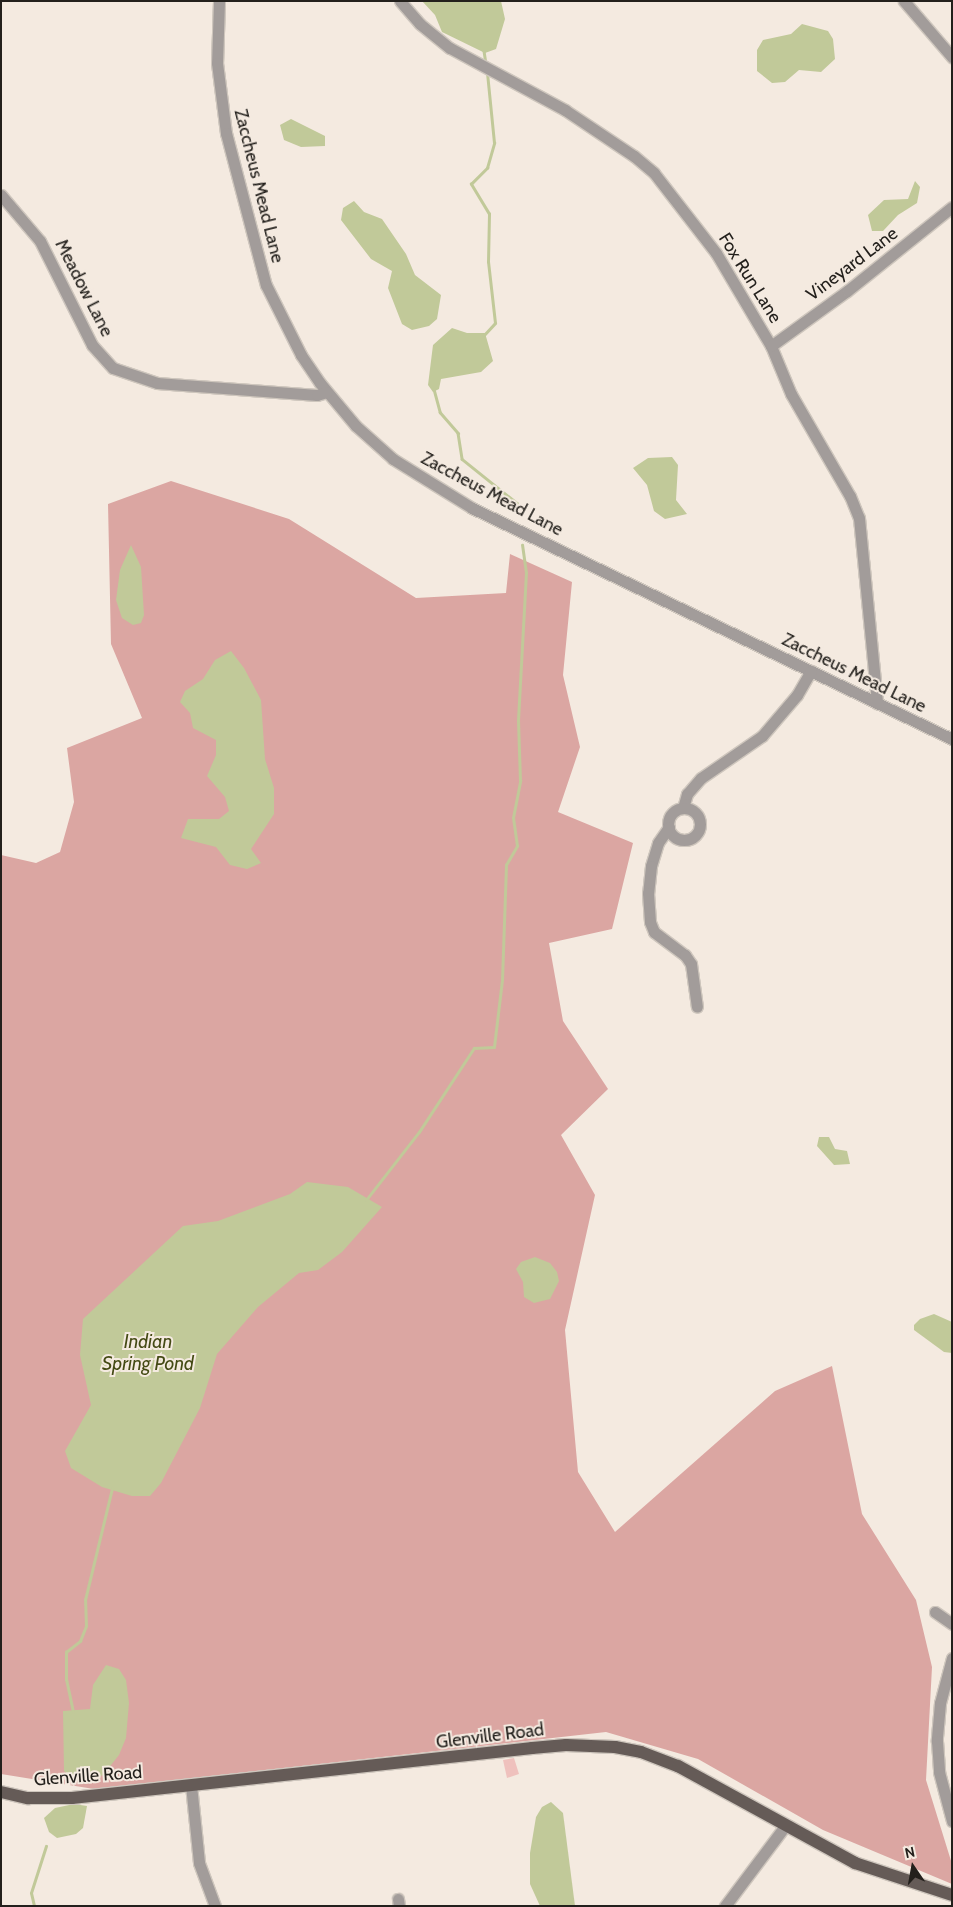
<!DOCTYPE html>
<html>
<head>
<meta charset="utf-8">
<style>
  body { margin:0 }
  #map { position:relative; width:953px; height:1907px; overflow:hidden; background:#f4eae0; font-family:Cabin,sans-serif }
  div>[style] { position:absolute }
  .green>* { inset:0; background:#efc1bd }
  .forest>* { inset:0; background:#dba6a2 }
  .water>* { inset:0; background:#c1c999 }
  .stream>* { height:2.5px; margin:-1.25px; padding:0 1.25px; transform-origin:1.25px; border-radius:1.25px; background:#c1c999 }
  .roads { filter:drop-shadow(1px 0 #cec6bd) drop-shadow(-1px 0 #cec6bd) drop-shadow(0 1px #cec6bd) drop-shadow(0 -1px #cec6bd) }
  .minor>* { height:11px; margin:-5.5px; padding:0 5.5px; transform-origin:5.5px; border-radius:5.5px; background:#a29c9a }
  .minor>.ring { margin:-5.5px; padding:0; box-sizing:content-box; background:none; border:11px solid #a29c9a; border-radius:50% }
  .major>* { height:12px; margin:-6px; padding:0 6px; transform-origin:6px; border-radius:6px; background:#655b57 }
  span { translate:-50% -50%; white-space:nowrap; text-align:center; line-height:1.15; -webkit-text-stroke:4px #f4eae0; paint-order:stroke }
  .street-label { font-size:18px; color:#23201c }
  .water-label { font-size:19px; color:#444a14; font-style:italic }
  .frame { position:absolute; inset:0; border:2px solid #23201c; pointer-events:none }
  .north { position:absolute; left:888px; top:1842px; width:50px; height:50px; -webkit-text-stroke:4px #f4eae0; paint-order:stroke; rotate:348deg; font-size:14px; font-weight:700; line-height:20px; text-align:center; color:#23201c }
  .north::after { content:''; display:block; margin:auto; width:18px; height:22px; background:#23201c; clip-path:polygon(50% 0,100% 100%,50% 72%,0 100%) }
</style>
</head>
<body>
<div id="map">
  <div class="green">
    <div style="clip-path:polygon(514px 1758px,519px 1774px,507px 1778px,503px 1760px)"></div>
  </div>
  <div class="forest">
    <div style="clip-path:polygon(171px 481px,289px 519px,416px 598px,506px 593px,510px 554px,572px 582px,563px 675px,580px 747px,558px 812px,633px 843px,612px 929px,549px 943px,563px 1021px,608px 1089px,561px 1135px,595px 1195px,565px 1330px,578px 1472px,615px 1532px,775px 1391px,832px 1366px,862px 1514px,916px 1600px,932px 1667px,926px 1780px,952px 1864px,952px 1884px,823px 1830px,698px 1759px,606px 1732px,94px 1789px,1px 1774px,1px 855px,36px 863px,60px 852px,74px 802px,67px 748px,142px 718px,111px 644px,108px 504px)"></div>
  </div>
  <div class="water">
    <div style="clip-path:polygon(422px 1px,501px 1px,505px 19px,496px 49px,485px 53px,442px 32px,435px 15px)"></div>
    <div style="clip-path:polygon(802px 24px,828px 31px,833px 39px,835px 59px,821px 72px,799px 70px,785px 82px,772px 83px,757px 71px,757px 50px,763px 40px,791px 34px)"></div>
    <div style="clip-path:polygon(291px 119px,325px 136px,325px 146px,301px 147px,284px 140px,280px 125px)"></div>
    <div style="clip-path:polygon(915px 181px,920px 187px,917px 203px,898px 215px,883px 231px,872px 231px,868px 215px,884px 200px,908px 199px)"></div>
    <div style="clip-path:polygon(354px 201px,364px 212px,382px 219px,406px 254px,415px 275px,441px 295px,437px 319px,429px 326px,412px 330px,402px 324px,388px 288px,392px 271px,371px 259px,341px 220px,343px 208px)"></div>
    <div style="clip-path:polygon(452px 328px,467px 333px,485px 333px,493px 361px,481px 372px,441px 379px,439px 389px,433px 392px,428px 385px,433px 345px)"></div>
    <div style="clip-path:polygon(672px 457px,678px 465px,676px 500px,687px 514px,665px 519px,654px 511px,647px 485px,633px 468px,648px 458px)"></div>
    <div style="clip-path:polygon(131px 545px,141px 567px,144px 615px,141px 623px,133px 625px,122px 618px,116px 600px,120px 570px)"></div>
    <div style="clip-path:polygon(231px 651px,244px 668px,261px 700px,265px 759px,274px 788px,274px 814px,251px 849px,261px 863px,247px 869px,230px 865px,216px 847px,181px 838px,188px 819px,219px 819px,229px 811px,225px 797px,207px 776px,216px 755px,216px 740px,193px 728px,190px 713px,180px 702px,185px 691px,203px 679px,215px 660px)"></div>
    <div style="clip-path:polygon(819px 1137px,829px 1137px,835px 1149px,847px 1151px,850px 1164px,834px 1165px,817px 1146px)"></div>
    <div style="clip-path:polygon(307px 1182px,348px 1187px,382px 1207px,342px 1252px,318px 1270px,299px 1273px,258px 1307px,217px 1354px,200px 1408px,161px 1483px,150px 1496px,132px 1496px,102px 1487px,71px 1468px,65px 1451px,91px 1405px,80px 1355px,83px 1319px,183px 1226px,218px 1221px,290px 1194px)"></div>
    <div style="clip-path:polygon(535px 1257px,550px 1263px,557px 1272px,559px 1281px,550px 1299px,534px 1303px,524px 1297px,523px 1282px,516px 1269px,521px 1262px)"></div>
    <div style="clip-path:polygon(934px 1314px,952px 1322px,952px 1353px,944px 1352px,914px 1330px,914px 1325px,920px 1319px)"></div>
    <div style="clip-path:polygon(106px 1665px,119px 1669px,126px 1680px,129px 1703px,126px 1738px,119px 1755px,103px 1775px,92px 1780px,76px 1781px,64px 1771px,63px 1711px,90px 1709px,93px 1685px)"></div>
    <div style="clip-path:polygon(551px 1802px,563px 1813px,575px 1906px,540px 1906px,530px 1884px,530px 1853px,536px 1817px,542px 1807px)"></div>
    <div style="clip-path:polygon(74px 1804px,87px 1806px,83px 1828px,76px 1834px,57px 1838px,49px 1832px,44px 1818px,55px 1808px)"></div>
  </div>
  <div class="stream">
    <div style="left:484px;top:51px;width:12px;rotate:81deg"></div>
    <div style="left:484px;top:335px;width:16px;rotate:-47deg"></div>
    <div style="left:495px;top:323px;width:61px;rotate:-96.5deg"></div>
    <div style="left:488px;top:262px;width:48px;rotate:-88.8deg"></div>
    <div style="left:489px;top:214px;width:35px;rotate:-121deg"></div>
    <div style="left:471px;top:184px;width:23px;rotate:-45deg"></div>
    <div style="left:487px;top:168px;width:26px;rotate:-74deg"></div>
    <div style="left:494px;top:143px;width:70px;rotate:-95.7deg"></div>
    <div style="left:434px;top:389px;width:24px;rotate:75deg"></div>
    <div style="left:440px;top:412px;width:28px;rotate:49deg"></div>
    <div style="left:458px;top:433px;width:26px;rotate:81deg"></div>
    <div style="left:462px;top:459px;width:70px;rotate:38.7deg"></div>
    <div style="left:517px;top:503px;width:6px;rotate:90deg"></div>
    <div style="left:366px;top:1200px;width:86px;rotate:-52.1deg"></div>
    <div style="left:419px;top:1132px;width:100px;rotate:-56.8deg"></div>
    <div style="left:474px;top:1048px;width:20px;rotate:-3deg"></div>
    <div style="left:494px;top:1047px;width:67px;rotate:-83.2deg"></div>
    <div style="left:502px;top:980px;width:115px;rotate:-88deg"></div>
    <div style="left:506px;top:865px;width:22px;rotate:-60deg"></div>
    <div style="left:517px;top:846px;width:28px;rotate:-98deg"></div>
    <div style="left:513px;top:818px;width:38px;rotate:-79deg"></div>
    <div style="left:520px;top:781px;width:61px;rotate:-91.9deg"></div>
    <div style="left:518px;top:720px;width:147px;rotate:-86.9deg"></div>
    <div style="left:526px;top:573px;width:28px;rotate:-98deg"></div>
    <div style="left:73px;top:1712px;width:33px;rotate:-102deg"></div>
    <div style="left:66px;top:1680px;width:28px;rotate:-90deg"></div>
    <div style="left:66px;top:1652px;width:18px;rotate:-38deg"></div>
    <div style="left:80px;top:1641px;width:16px;rotate:-68deg"></div>
    <div style="left:86px;top:1626px;width:26px;rotate:-92deg"></div>
    <div style="left:85px;top:1600px;width:115px;rotate:-76.4deg"></div>
    <div style="left:34px;top:1906px;width:13px;rotate:-103deg"></div>
    <div style="left:31px;top:1893px;width:49px;rotate:-72.3deg"></div>
  </div>
  <div class="roads">
    <div class="minor">
      <div style="left:219px;top:1px;width:62px;rotate:91.8deg"></div>
      <div style="left:217px;top:63px;width:71px;rotate:82.7deg"></div>
      <div style="left:226px;top:133px;width:157px;rotate:75.3deg"></div>
      <div style="left:266px;top:285px;width:78px;rotate:63.4deg"></div>
      <div style="left:301px;top:355px;width:34px;rotate:56deg"></div>
      <div style="left:320px;top:383px;width:56px;rotate:50.1deg"></div>
      <div style="left:356px;top:426px;width:50px;rotate:41.7deg"></div>
      <div style="left:393px;top:459px;width:93px;rotate:31.8deg"></div>
      <div style="left:472px;top:508px;width:533px;rotate:25.7deg"></div>
      <div style="left:400px;top:1px;width:30px;rotate:49deg"></div>
      <div style="left:420px;top:24px;width:38px;rotate:39deg"></div>
      <div style="left:450px;top:48px;width:131px;rotate:28.3deg"></div>
      <div style="left:565px;top:110px;width:83px;rotate:33.7deg"></div>
      <div style="left:634px;top:156px;width:26px;rotate:40deg"></div>
      <div style="left:654px;top:173px;width:101px;rotate:52.2deg"></div>
      <div style="left:716px;top:253px;width:108px;rotate:59.4deg"></div>
      <div style="left:771px;top:346px;width:52px;rotate:67.4deg"></div>
      <div style="left:791px;top:394px;width:118px;rotate:60deg"></div>
      <div style="left:850px;top:496px;width:24px;rotate:68deg"></div>
      <div style="left:859px;top:518px;width:186px;rotate:84.4deg"></div>
      <div style="left:904px;top:1px;width:74px;rotate:49.4deg"></div>
      <div style="left:1px;top:195px;width:60px;rotate:49.7deg"></div>
      <div style="left:40px;top:241px;width:116px;rotate:63.4deg"></div>
      <div style="left:92px;top:345px;width:31px;rotate:48deg"></div>
      <div style="left:113px;top:368px;width:46px;rotate:18.8deg"></div>
      <div style="left:157px;top:383px;width:160px;rotate:4.3deg"></div>
      <div style="left:317px;top:395px;width:10px;rotate:-17deg"></div>
      <div style="left:771px;top:346px;width:94px;rotate:-35.9deg"></div>
      <div style="left:847px;top:291px;width:134px;rotate:-38.7deg"></div>
      <div style="left:683px;top:808px;width:15px;rotate:-74deg"></div>
      <div style="left:687px;top:794px;width:21px;rotate:-49deg"></div>
      <div style="left:701px;top:778px;width:74px;rotate:-34.5deg"></div>
      <div style="left:762px;top:736px;width:54px;rotate:-49.5deg"></div>
      <div style="left:797px;top:695px;width:28px;rotate:-60deg"></div>
      <div class="ring" style="left:668px;top:808px;width:21px;height:21px"></div>
      <div style="left:669px;top:827px;width:19px;rotate:125deg"></div>
      <div style="left:658px;top:843px;width:24px;rotate:107deg"></div>
      <div style="left:651px;top:866px;width:27px;rotate:96deg"></div>
      <div style="left:648px;top:893px;width:29px;rotate:86deg"></div>
      <div style="left:650px;top:922px;width:11px;rotate:68deg"></div>
      <div style="left:654px;top:932px;width:39px;rotate:37deg"></div>
      <div style="left:685px;top:955px;width:11px;rotate:56deg"></div>
      <div style="left:691px;top:964px;width:43px;rotate:82.1deg"></div>
      <div style="left:935px;top:1612px;width:21px;rotate:35deg"></div>
      <div style="left:952px;top:1658px;width:47px;rotate:104.9deg"></div>
      <div style="left:940px;top:1703px;width:38px;rotate:95deg"></div>
      <div style="left:937px;top:1741px;width:31px;rotate:86deg"></div>
      <div style="left:939px;top:1772px;width:51px;rotate:75.1deg"></div>
      <div style="left:191px;top:1785px;width:78px;rotate:84.1deg"></div>
      <div style="left:199px;top:1863px;width:46px;rotate:69.6deg"></div>
      <div style="left:398px;top:1899px;width:7px;rotate:82deg"></div>
      <div style="left:725px;top:1906px;width:100px;rotate:-53.1deg"></div>
    </div>
    <div class="major">
      <div style="left:1px;top:1792px;width:28px;rotate:13deg"></div>
      <div style="left:28px;top:1798px;width:44px"></div>
      <div style="left:72px;top:1798px;width:463px;rotate:-6.2deg"></div>
      <div style="left:532px;top:1748px;width:34px;rotate:-5deg"></div>
      <div style="left:566px;top:1745px;width:49px;rotate:2.3deg"></div>
      <div style="left:615px;top:1747px;width:26px;rotate:11deg"></div>
      <div style="left:641px;top:1752px;width:40px;rotate:21deg"></div>
      <div style="left:678px;top:1766px;width:202px;rotate:28.7deg"></div>
      <div style="left:855px;top:1863px;width:102px;rotate:18.3deg"></div>
    </div>
  </div>
  <div class="street-label">
    <span style="left:259px;top:186px;rotate:76deg">Zaccheus Mead Lane</span>
    <span style="left:852px;top:264px;rotate:-37deg">Vineyard Lane</span>
    <span style="left:750px;top:278px;rotate:58deg">Fox Run Lane</span>
    <span style="left:84px;top:288px;rotate:63deg">Meadow Lane</span>
    <span style="left:492px;top:494px;rotate:28deg">Zaccheus Mead Lane</span>
    <span style="left:854px;top:673px;rotate:26deg">Zaccheus Mead Lane</span>
    <span style="left:490px;top:1736px;rotate:-7deg">Glenville Road</span>
    <span style="left:88px;top:1776px;rotate:-4deg">Glenville Road</span>
  </div>
  <div class="water-label">
    <span style="left:148px;top:1353px">Indian<br>Spring Pond</span>
  </div>
  <div class="frame"></div>
  <div class="north">N</div>
</div>
</body>
</html>
